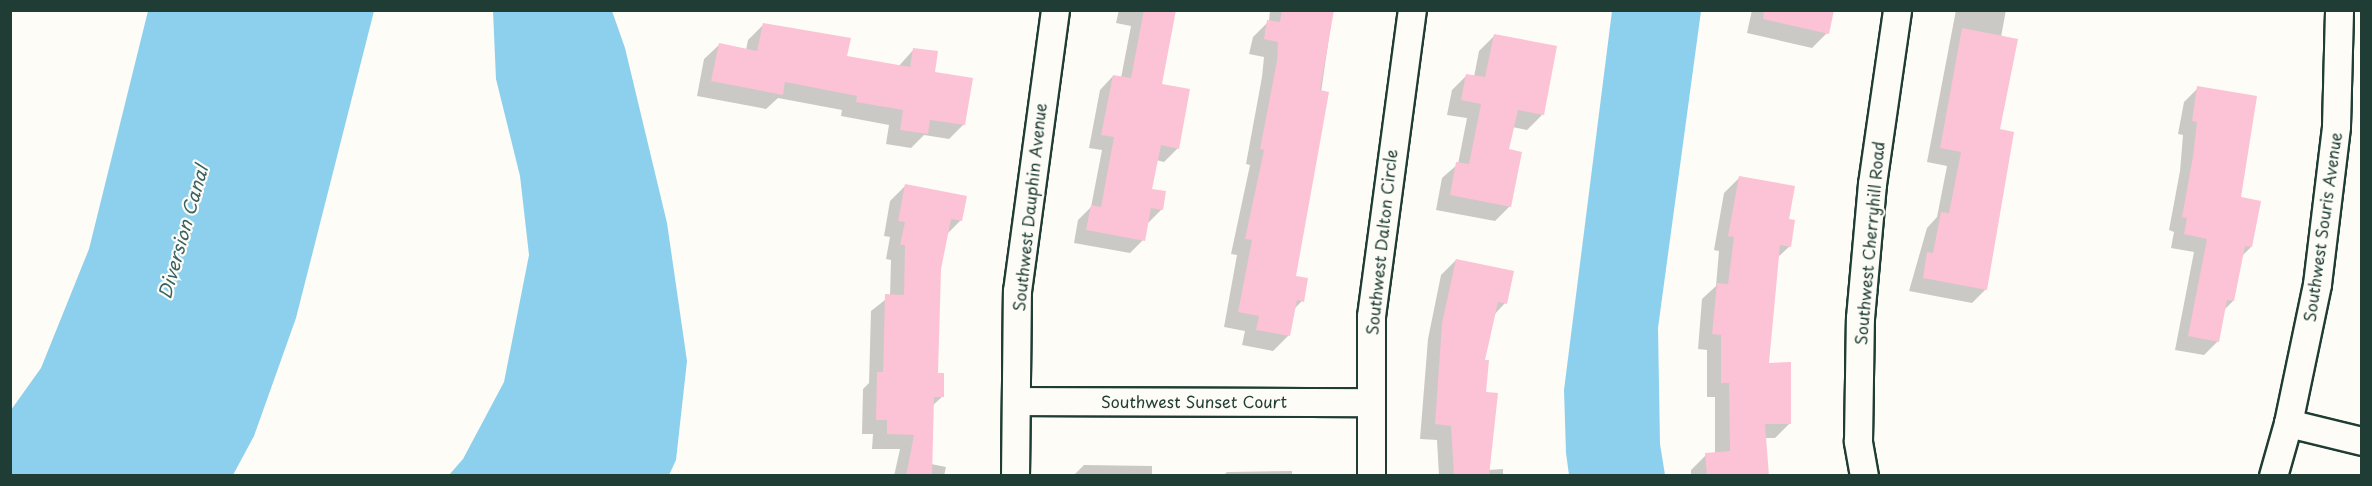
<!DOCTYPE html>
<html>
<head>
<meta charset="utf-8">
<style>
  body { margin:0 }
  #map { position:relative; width:2372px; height:486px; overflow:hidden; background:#fdfcf7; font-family:"Playpen Sans",sans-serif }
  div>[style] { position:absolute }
  .water>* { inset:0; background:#8cd0ed }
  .shadow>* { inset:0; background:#0003 }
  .building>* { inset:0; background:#fcc2d5 }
  .roads { filter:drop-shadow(2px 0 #1f3d34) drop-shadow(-2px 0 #1f3d34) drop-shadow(0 2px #1f3d34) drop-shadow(0 -2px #1f3d34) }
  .minor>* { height:27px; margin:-13.5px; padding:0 13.5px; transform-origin:13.5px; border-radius:13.5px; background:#fdfcf7 }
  span { translate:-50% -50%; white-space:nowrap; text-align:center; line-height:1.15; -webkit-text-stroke:4.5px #fdfcf7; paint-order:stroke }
  .street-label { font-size:16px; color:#1f3d34 }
  .water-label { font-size:18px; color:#3a6262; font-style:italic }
  .frame { position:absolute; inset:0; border:12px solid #1f3d34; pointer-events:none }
</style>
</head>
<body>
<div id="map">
  <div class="water">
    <div style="clip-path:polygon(148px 11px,374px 11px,296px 318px,254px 436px,233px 475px,11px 475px,11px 410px,41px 368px,89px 249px)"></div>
    <div style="clip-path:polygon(493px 11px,612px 11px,625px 48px,667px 223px,687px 361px,676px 460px,669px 475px,449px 475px,463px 459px,504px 382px,529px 255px,520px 176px,496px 79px)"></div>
    <div style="clip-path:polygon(1612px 11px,1701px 11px,1658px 328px,1660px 444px,1665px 475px,1569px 475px,1566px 453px,1564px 390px)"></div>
  </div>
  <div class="shadow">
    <div style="clip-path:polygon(1119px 10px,1174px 10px,1160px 85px,1178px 148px,1164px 162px,1156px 160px,1150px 190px,1162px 209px,1148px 223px,1143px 240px,1130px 253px,1074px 243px,1078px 220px,1091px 207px,1102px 150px,1089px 148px,1100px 90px,1113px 76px,1121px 78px,1131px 26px,1116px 23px)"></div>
    <div style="clip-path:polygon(1270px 10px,1333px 10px,1294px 277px,1302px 301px,1293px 310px,1288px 336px,1273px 351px,1242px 345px,1245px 331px,1224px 327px,1237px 255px,1231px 254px,1250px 165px,1246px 164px,1262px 77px,1264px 57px,1249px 54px,1253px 37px,1269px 21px)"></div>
    <div style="clip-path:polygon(1752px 10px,1832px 10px,1827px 33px,1812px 48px,1747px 33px)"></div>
    <div style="clip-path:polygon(1956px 10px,2006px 10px,2001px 37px,1998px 131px,1986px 289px,1972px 303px,1909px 291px,1927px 228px,1937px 217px,1947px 166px,1927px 162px)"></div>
    <div style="clip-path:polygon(763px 25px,846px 57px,898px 67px,914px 49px,964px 124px,949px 139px,924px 135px,911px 148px,886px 144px,889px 125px,841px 116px,842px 110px,778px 98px,766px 109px,697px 96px,704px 59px,719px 45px,746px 50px,748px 40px)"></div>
    <div style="clip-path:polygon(1494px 36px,1542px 115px,1527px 130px,1512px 127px,1507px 150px,1510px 206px,1495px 221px,1436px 210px,1442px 178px,1458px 164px,1467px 118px,1447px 115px,1452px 90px,1467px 75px,1474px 77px,1479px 51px)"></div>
    <div style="clip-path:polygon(2198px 88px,2239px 199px,2251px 247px,2242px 256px,2233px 301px,2224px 310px,2218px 341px,2204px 355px,2175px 350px,2194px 252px,2171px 248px,2174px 232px,2169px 230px,2180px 171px,2183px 135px,2178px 134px,2184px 102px)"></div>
    <div style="clip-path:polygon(1739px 178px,1787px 220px,1790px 246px,1777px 258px,1768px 364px,1790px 423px,1775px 438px,1765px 438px,1768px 476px,1691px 476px,1691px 470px,1706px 455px,1715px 454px,1715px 397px,1707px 397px,1707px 350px,1698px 349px,1702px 299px,1716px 286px,1719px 251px,1714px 250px,1724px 193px)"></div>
    <div style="clip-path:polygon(905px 186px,961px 220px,946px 235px,940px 268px,936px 375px,942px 397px,932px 406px,931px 464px,946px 467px,944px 476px,894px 476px,900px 449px,872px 449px,873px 434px,862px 434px,863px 389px,869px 383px,871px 311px,890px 296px,891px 260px,886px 259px,890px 237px,884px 236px,890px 201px)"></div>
    <div style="clip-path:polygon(1456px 260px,1505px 303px,1493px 316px,1483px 361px,1488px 470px,1503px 469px,1503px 476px,1439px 476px,1437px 440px,1420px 439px,1428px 339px,1441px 275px)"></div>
    <div style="clip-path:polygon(1084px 465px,1152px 466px,1152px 476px,1073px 476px)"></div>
    <div style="clip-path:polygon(1292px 471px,1292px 476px,1223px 476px,1227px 472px)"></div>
  </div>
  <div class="building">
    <div style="clip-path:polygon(1144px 10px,1176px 10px,1162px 84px,1190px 89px,1179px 149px,1161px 145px,1152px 189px,1166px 191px,1163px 210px,1151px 208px,1145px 241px,1086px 230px,1091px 205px,1101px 207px,1114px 137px,1101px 135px,1113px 75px,1131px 78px)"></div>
    <div style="clip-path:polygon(1282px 10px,1334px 10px,1320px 90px,1329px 92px,1296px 276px,1308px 278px,1304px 302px,1297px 300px,1290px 336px,1256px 330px,1259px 316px,1238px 312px,1252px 240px,1245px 239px,1264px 150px,1260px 149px,1277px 61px,1278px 42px,1264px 39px,1267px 20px,1280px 22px)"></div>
    <div style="clip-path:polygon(1764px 10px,1834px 10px,1829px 34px,1763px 19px)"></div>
    <div style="clip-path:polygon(763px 23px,851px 38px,847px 56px,910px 67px,913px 48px,938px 51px,935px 72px,973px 78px,965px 125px,930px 120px,928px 134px,900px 130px,903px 110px,856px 102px,857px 96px,785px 82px,783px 95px,711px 81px,719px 43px,757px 51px)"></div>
    <div style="clip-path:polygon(1962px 28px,2018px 39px,2000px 129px,2014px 132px,1987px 290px,1923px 278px,1927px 252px,1933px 253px,1941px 212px,1949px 213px,1961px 152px,1940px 148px)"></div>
    <div style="clip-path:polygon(1494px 34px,1557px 46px,1544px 115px,1518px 110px,1509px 149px,1522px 152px,1511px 207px,1450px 195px,1456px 162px,1469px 164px,1481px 104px,1461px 100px,1466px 74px,1485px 77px)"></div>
    <div style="clip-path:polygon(2197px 86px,2257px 96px,2241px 197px,2261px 201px,2252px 247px,2245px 246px,2234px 301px,2227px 300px,2219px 342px,2188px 336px,2207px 239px,2184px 234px,2187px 218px,2182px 217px,2193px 156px,2197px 122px,2192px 121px)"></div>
    <div style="clip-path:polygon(1739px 176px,1795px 186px,1789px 219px,1795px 220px,1791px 247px,1780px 245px,1769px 363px,1791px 362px,1791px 424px,1765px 424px,1769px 476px,1707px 476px,1705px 453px,1730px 451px,1729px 383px,1721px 383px,1721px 335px,1712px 334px,1717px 283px,1728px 284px,1734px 237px,1728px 236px)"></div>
    <div style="clip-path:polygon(905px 184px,967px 196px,962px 221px,951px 219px,941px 269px,938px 373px,944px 373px,944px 397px,934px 397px,932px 476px,906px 476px,914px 435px,887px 434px,887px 420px,876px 420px,877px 372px,883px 372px,885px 294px,904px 295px,905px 245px,900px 245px,905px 222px,898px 221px)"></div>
    <div style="clip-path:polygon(1456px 259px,1514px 271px,1507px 304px,1498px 302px,1485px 360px,1489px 360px,1486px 392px,1498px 393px,1489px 476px,1454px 476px,1451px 426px,1435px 424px,1442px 323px)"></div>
  </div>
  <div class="roads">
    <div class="minor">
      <div style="left:1018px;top:401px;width:351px;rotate:0.2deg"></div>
      <div style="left:2288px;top:423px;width:76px;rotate:13.7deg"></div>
      <div style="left:1015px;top:476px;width:185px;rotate:-89.4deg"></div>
      <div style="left:1017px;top:291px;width:284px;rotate:-82.3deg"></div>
      <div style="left:1371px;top:476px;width:160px;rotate:-90deg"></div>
      <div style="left:1371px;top:316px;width:309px;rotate:-82.4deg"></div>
      <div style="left:1864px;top:476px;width:36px;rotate:-100deg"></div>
      <div style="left:1858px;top:441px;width:123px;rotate:-89.1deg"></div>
      <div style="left:1860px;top:318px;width:135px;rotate:-84.9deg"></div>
      <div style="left:1872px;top:184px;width:176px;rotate:-81.8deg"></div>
      <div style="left:2273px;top:476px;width:55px;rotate:-74.2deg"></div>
      <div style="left:2288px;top:423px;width:142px;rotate:-78.2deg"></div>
      <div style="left:2317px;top:284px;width:159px;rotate:-83.1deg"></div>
      <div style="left:2336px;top:126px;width:116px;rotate:-88.5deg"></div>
    </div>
  </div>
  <div class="street-label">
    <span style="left:1029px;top:207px;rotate:-84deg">Southwest Dauphin Avenue</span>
    <span style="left:2322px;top:227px;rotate:-82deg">Southwest Souris Avenue</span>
    <span style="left:1381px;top:242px;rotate:-84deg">Southwest Dalton Circle</span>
    <span style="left:1869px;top:243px;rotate:-85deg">Southwest Cherryhill Road</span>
    <span style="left:1194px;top:401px">Southwest Sunset Court</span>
  </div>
  <div class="water-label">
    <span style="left:183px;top:232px;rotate:-74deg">Diversion Canal</span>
  </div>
  <div class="frame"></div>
</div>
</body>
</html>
